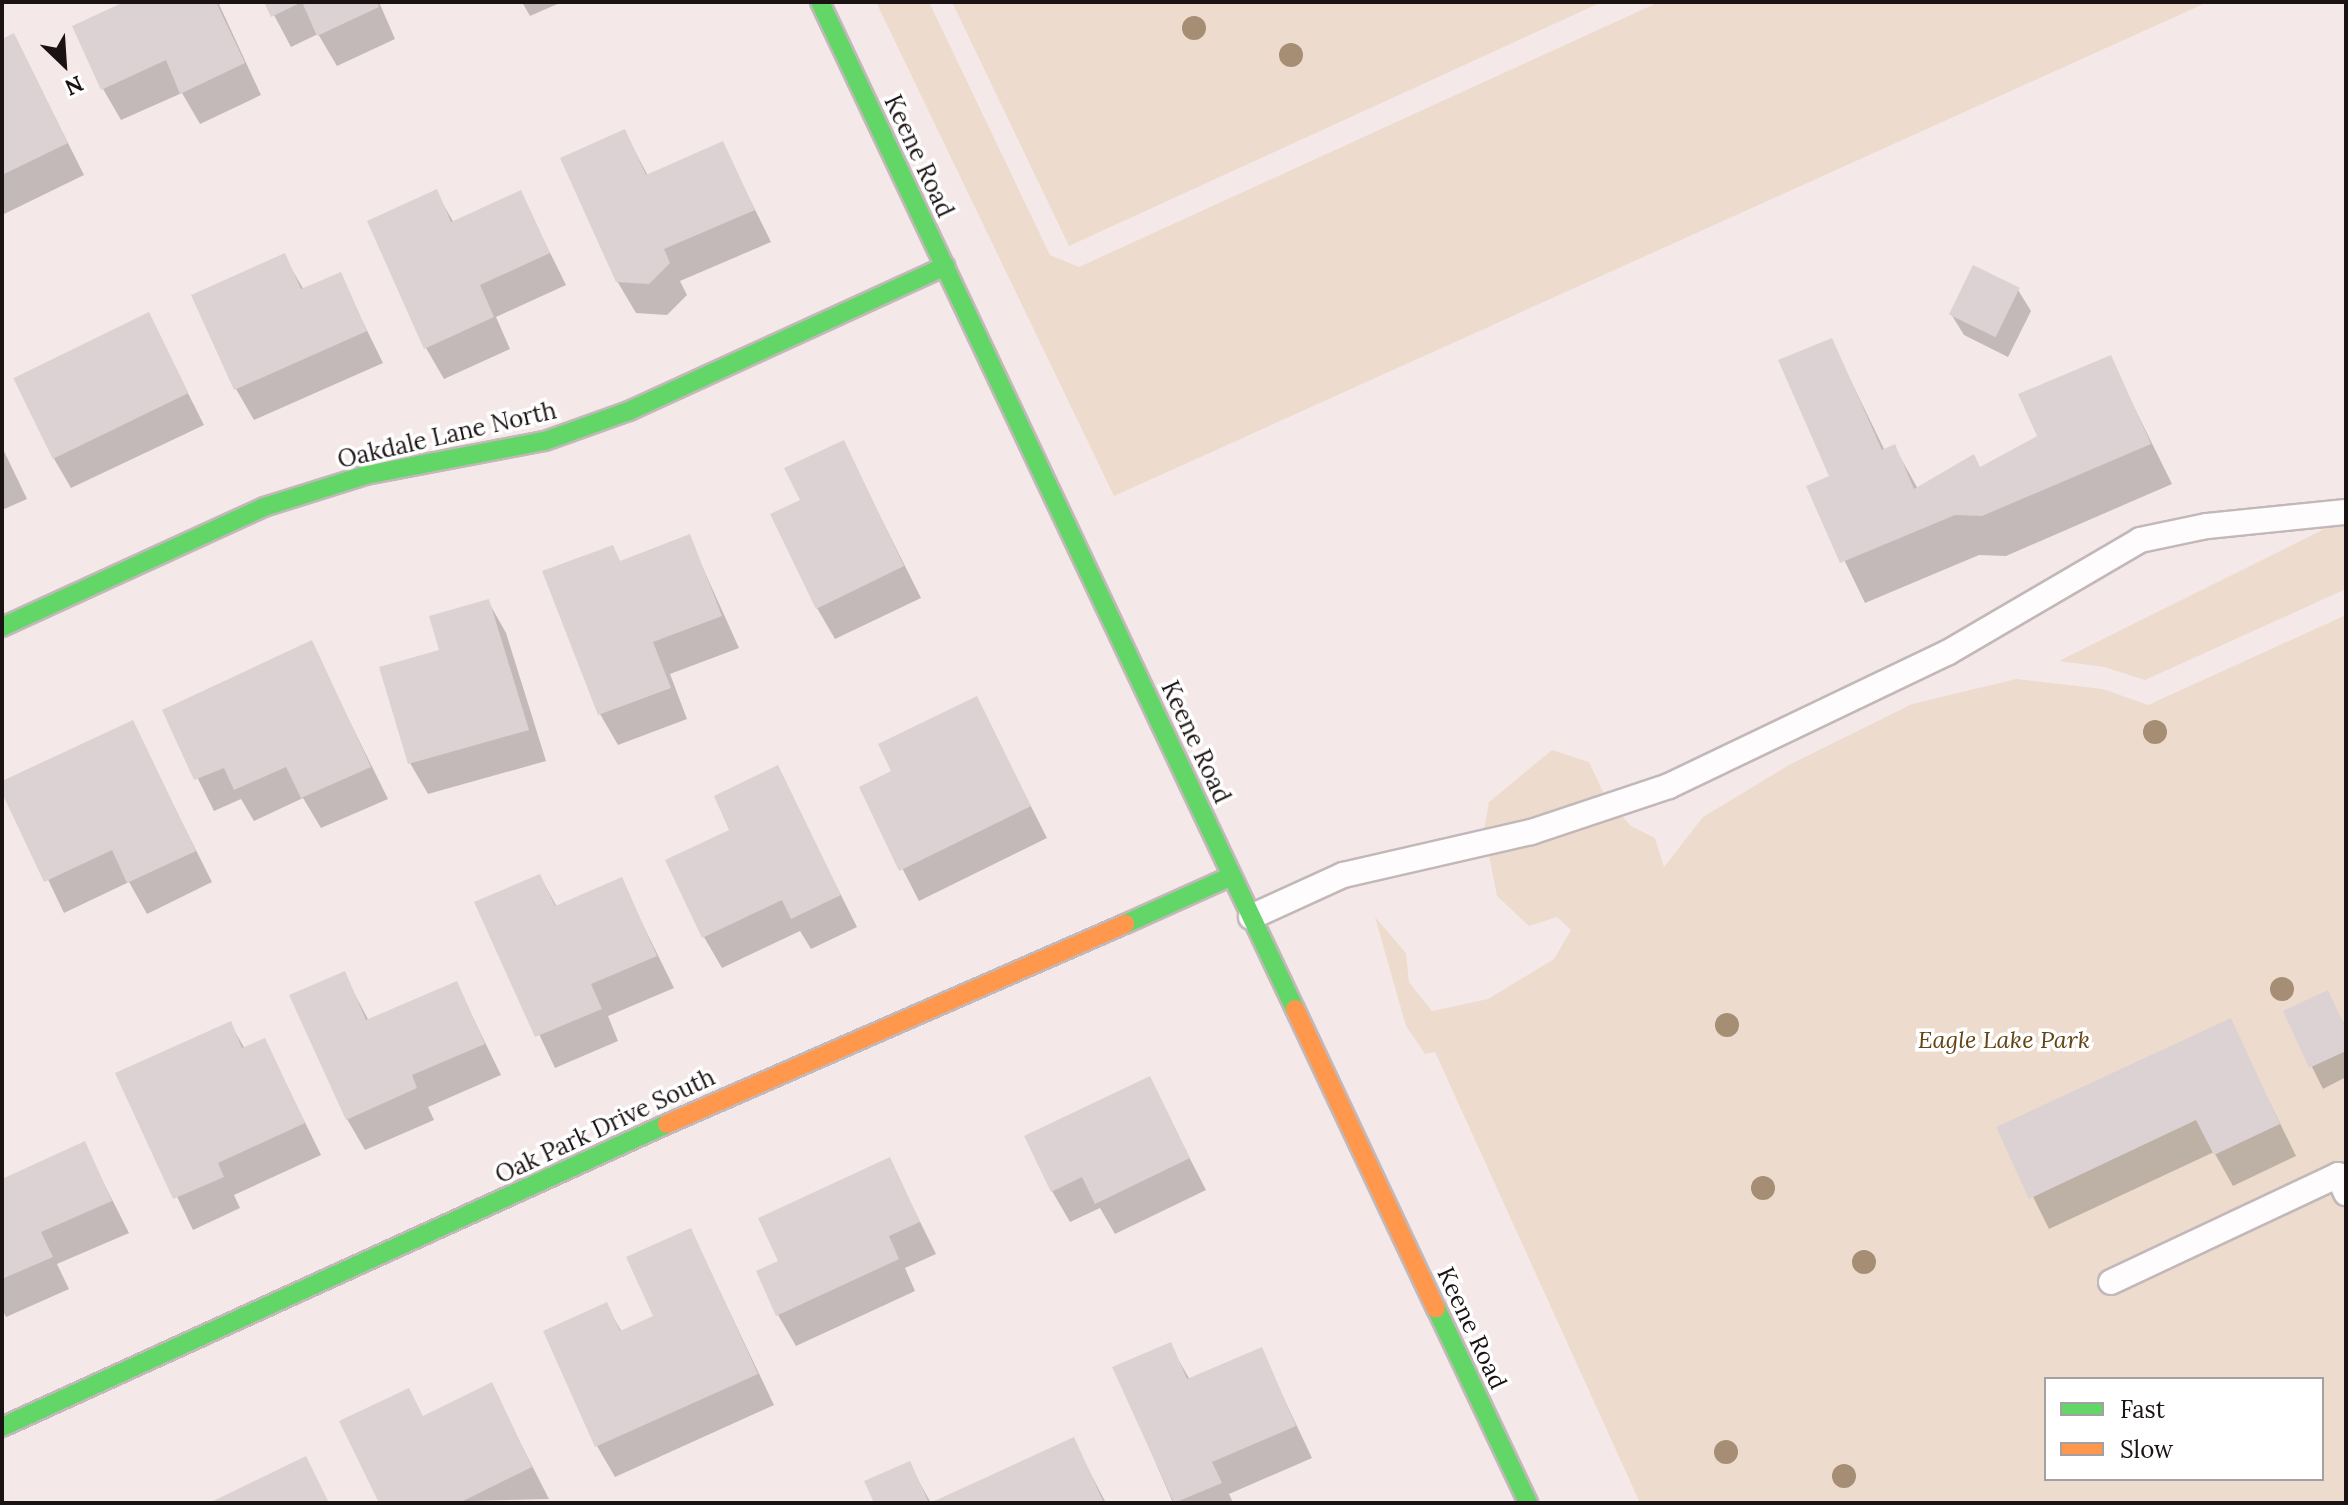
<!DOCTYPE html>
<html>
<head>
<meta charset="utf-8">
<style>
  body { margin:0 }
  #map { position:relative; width:2348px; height:1505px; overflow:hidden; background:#f5e8e8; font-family:Lora,serif }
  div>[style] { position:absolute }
  .green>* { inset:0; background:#eddcce }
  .shadow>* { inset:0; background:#0003 }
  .building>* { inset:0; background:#dcd2d4; transform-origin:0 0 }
  .roads { filter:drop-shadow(2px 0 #c3b8b9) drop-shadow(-2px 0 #c3b8b9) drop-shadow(0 2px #c3b8b9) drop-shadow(0 -2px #c3b8b9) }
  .lane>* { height:24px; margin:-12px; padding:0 12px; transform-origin:12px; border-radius:12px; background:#fefcfc }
  .fast>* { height:18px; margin:-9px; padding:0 9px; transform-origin:9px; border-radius:9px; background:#63d668 }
  .slow>* { height:18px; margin:-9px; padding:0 9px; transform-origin:9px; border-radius:9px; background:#ff974d }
  .trees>* { width:24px; height:24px; margin:-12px; border-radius:50%; background:#a58e73 }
  span { translate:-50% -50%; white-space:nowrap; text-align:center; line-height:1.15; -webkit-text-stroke:7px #fff; paint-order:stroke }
  .street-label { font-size:24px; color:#1b1213 }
  .park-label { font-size:24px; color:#634414; font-style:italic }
  .frame { position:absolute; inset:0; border:4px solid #1b1213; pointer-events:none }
  .legend { position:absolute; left:2044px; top:1377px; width:280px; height:104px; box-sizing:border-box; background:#fff; border:2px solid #a4a0a1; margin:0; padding:10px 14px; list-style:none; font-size:24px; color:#1b1213 }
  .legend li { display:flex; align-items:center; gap:16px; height:40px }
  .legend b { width:40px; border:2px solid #a4a0a1 }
  .north { position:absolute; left:24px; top:24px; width:80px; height:80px; -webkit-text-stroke:6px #fff; paint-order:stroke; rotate:155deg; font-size:22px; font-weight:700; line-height:32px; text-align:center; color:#1b1213 }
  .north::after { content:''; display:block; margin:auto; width:28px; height:36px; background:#1b1213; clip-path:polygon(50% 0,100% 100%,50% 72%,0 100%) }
</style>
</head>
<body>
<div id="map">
  <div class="green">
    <div style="clip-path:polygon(876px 2px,929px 2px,1050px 255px,1079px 267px,1659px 2px,2208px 2px,1114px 496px)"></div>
    <div style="clip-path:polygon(952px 2px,1602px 2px,1069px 246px)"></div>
    <div style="clip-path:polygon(2346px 518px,2346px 589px,2145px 680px,2104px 667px,2059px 661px)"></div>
    <div style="clip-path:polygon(evenodd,2346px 615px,2346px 1503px,1640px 1503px,1435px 1052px,1425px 1054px,1406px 1026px,1375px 917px,1406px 953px,1409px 982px,1432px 1011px,1488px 999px,1554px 959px,1571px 930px,1557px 917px,1529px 926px,1497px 896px,1484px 830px,1489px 802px,1552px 750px,1589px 762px,1606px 798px,1631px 826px,1655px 838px,1664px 867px,1703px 817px,1789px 765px,1912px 704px,2016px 679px,2103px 689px,2148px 705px,2346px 615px,2046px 1379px,2322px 1379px,2322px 1479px,2046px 1479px,2046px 1379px)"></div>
  </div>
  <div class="shadow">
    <div style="clip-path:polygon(129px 2px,218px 2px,261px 95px,200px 124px,182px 93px,121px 120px,103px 89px)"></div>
    <div style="clip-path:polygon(267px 2px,379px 2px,395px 39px,337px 66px,318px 34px,291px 47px)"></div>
    <div style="clip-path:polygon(522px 2px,562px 2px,530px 16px)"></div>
    <div style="clip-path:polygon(14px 35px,84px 175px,2px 215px,2px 41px)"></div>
    <div style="clip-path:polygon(625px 132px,648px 176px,722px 143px,771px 242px,680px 281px,687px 295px,667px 315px,636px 313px,617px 281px)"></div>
    <div style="clip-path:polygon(436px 192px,454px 223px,520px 192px,566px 285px,496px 317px,510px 349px,444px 379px,426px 348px)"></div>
    <div style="clip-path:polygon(284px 256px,304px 290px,340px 275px,383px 363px,254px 420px,236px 389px)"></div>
    <div style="clip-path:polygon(2018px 290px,2031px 311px,2008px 357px,1964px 335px,1951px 314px)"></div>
    <div style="clip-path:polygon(148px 314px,204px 425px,71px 488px,53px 457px)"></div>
    <div style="clip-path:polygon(1831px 340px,1885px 451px,1894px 446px,1918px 489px,1980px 469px,2039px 437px,2110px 358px,2172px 484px,2006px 556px,1979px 555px,1865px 603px,1809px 487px,1832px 477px)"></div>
    <div style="clip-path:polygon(843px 442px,921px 598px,835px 639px,817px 608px,803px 501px)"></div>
    <div style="clip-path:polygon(2px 447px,27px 499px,2px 510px)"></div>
    <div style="clip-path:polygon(689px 537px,739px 648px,670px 674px,687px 719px,618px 745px,600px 714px,612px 547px,621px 563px)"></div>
    <div style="clip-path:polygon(488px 601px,506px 633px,546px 761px,428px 794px,410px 763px,441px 652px)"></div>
    <div style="clip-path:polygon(311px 643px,388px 799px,321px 828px,303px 798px,254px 821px,241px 799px,214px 811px,164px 711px)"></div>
    <div style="clip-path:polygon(976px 698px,1047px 838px,919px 901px,861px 788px,894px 772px)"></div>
    <div style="clip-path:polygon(132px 723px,212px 882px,147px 914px,129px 882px,64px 913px,2px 783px)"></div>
    <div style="clip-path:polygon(777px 768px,857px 927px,811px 949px,800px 931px,722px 968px,704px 937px,732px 831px)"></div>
    <div style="clip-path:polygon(540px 876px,557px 907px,621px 880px,674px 988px,608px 1016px,618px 1041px,555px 1068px,477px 903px)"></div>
    <div style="clip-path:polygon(344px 974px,369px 1021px,456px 983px,501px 1075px,428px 1107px,434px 1120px,365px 1150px,347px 1119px)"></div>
    <div style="clip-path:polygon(2327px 992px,2346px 1028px,2346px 1077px,2323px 1089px,2285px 1012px)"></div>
    <div style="clip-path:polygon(2230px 1021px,2296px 1156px,2233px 1186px,2214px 1152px,2049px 1229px,1999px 1128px)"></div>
    <div style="clip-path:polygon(230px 1023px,245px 1049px,265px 1041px,321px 1155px,234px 1195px,240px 1208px,193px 1230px,118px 1074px)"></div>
    <div style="clip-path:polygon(1149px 1079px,1206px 1190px,1115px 1234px,1100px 1208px,1070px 1222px,1052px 1191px)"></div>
    <div style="clip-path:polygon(84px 1144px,129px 1233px,57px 1264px,69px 1289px,6px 1317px,2px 1309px,2px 1181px)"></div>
    <div style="clip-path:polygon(889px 1159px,936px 1254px,905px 1268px,915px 1291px,796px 1346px,778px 1315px,780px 1262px)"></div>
    <div style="clip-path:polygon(691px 1231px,774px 1405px,615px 1477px,597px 1446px,606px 1305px,622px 1332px,655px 1317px)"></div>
    <div style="clip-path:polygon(1170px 1345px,1190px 1380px,1261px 1350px,1312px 1458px,1229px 1494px,1233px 1503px,1173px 1503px,1115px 1368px)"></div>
    <div style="clip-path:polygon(491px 1385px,549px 1499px,381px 1503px,424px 1418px)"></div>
    <div style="clip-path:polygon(1073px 1440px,1106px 1503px,935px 1503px)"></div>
    <div style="clip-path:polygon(909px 1464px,931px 1503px,876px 1503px)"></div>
  </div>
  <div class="building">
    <div style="clip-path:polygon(124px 2px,216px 2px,245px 63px,180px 94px,166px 60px,101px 90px,72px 26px)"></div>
    <div style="clip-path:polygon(264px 2px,377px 2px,379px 7px,317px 36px,302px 2px,271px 17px)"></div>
    <div style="clip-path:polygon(14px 33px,68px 143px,2px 175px,2px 39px)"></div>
    <div style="clip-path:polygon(625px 129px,646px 175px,723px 141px,755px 210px,664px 249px,670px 263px,649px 284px,616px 282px,560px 158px)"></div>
    <div style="clip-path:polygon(437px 189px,451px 222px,521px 190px,550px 253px,480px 285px,494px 317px,424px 349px,367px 221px)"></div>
    <div style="clip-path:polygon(285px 253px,301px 289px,341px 272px,367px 331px,234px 390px,191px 295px)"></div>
    <div style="left:1973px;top:265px;width:52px;height:55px;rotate:26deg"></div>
    <div style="left:149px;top:312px;width:90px;height:151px;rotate:64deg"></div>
    <div style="clip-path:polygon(1832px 338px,1882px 450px,1895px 444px,1914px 489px,1974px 454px,1980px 467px,2037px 436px,2018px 394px,2111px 355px,2151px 444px,1982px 516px,1955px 515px,1840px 563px,1806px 486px,1829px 476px,1778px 360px)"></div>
    <div style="clip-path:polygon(844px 440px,904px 566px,816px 609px,770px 514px,800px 500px,784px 468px)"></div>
    <div style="clip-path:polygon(690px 534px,722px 616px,653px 642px,671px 688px,598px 715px,542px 571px,613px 545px,620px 561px)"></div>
    <div style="clip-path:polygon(489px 599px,529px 730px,408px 764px,379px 667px,439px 650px,429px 616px)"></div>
    <div style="clip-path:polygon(312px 640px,371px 767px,301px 798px,286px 767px,234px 790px,224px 768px,194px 780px,162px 710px)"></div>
    <div style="clip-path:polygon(977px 696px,1031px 806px,899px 871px,859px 787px,891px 771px,878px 744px)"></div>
    <div style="clip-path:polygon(133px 720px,196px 851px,127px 883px,112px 850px,44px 882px,2px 793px,2px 781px)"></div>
    <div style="clip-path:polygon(778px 765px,841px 895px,791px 919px,782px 900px,702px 938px,665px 860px,729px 830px,714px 796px)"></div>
    <div style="clip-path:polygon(540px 874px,555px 906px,622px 877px,657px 956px,591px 984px,602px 1009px,535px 1037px,474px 902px)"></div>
    <div style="clip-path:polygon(345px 971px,366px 1020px,457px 981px,485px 1044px,412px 1075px,417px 1088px,346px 1120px,289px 995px)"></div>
    <div style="clip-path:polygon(2328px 990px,2346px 1029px,2346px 1051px,2309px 1068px,2283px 1011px)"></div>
    <div style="clip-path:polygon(2231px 1018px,2280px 1124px,2214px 1155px,2196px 1120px,2029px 1199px,1996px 1127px)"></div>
    <div style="clip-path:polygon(231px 1021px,242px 1048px,265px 1038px,305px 1123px,218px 1163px,224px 1177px,173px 1199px,115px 1073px)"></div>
    <div style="clip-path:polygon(1150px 1076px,1190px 1158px,1095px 1204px,1082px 1177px,1051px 1192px,1024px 1136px)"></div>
    <div style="clip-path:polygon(85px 1141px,112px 1201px,41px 1232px,53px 1257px,2px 1279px,2px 1179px)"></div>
    <div style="clip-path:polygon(890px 1157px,920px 1222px,889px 1236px,899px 1259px,776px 1316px,756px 1271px,778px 1261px,758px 1218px)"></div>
    <div style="clip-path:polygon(691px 1228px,758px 1374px,595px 1447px,543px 1331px,607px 1302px,620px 1331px,653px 1316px,626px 1257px)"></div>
    <div style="clip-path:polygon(1171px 1342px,1187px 1379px,1262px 1347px,1296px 1426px,1212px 1462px,1222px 1483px,1174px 1503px,1112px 1367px)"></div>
    <div style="clip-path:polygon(492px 1382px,532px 1467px,459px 1503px,379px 1503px,339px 1421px,409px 1388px,423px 1416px)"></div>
    <div style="clip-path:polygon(1074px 1437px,1104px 1503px,930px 1503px)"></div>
    <div style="clip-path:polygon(306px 1456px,329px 1503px,209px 1503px)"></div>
    <div style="clip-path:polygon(910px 1461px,929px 1503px,874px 1503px,864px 1481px)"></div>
  </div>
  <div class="roads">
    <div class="lane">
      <div style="left:1251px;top:917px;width:101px;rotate:-24.5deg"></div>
      <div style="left:1343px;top:875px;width:193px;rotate:-12.9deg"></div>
      <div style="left:1531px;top:832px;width:145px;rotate:-18.4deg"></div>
      <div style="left:1669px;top:786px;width:308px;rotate:-25.6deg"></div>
      <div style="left:1947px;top:653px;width:224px;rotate:-30.3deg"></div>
      <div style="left:2140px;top:540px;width:68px;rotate:-11.8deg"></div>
      <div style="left:2207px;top:526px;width:140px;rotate:-5.8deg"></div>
      <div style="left:2111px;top:1282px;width:251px;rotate:-25.2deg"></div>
      <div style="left:2338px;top:1175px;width:20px;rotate:66deg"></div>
    </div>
    <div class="fast">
      <div style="left:820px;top:2px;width:1113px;rotate:64.75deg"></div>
      <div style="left:2px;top:627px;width:288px;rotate:-24.6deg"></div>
      <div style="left:264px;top:507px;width:107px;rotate:-17.4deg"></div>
      <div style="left:366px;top:475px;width:182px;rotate:-10.8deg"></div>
      <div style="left:545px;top:441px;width:89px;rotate:-19.7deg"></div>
      <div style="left:629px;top:411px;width:348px;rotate:-24.6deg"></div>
      <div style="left:1125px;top:924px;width:117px;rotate:-24.2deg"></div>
      <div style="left:1436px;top:1308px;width:216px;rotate:64.7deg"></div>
      <div style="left:2px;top:1427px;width:731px;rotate:-24.5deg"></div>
    </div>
    <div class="slow">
      <div style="left:1295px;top:1009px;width:331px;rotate:64.8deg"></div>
      <div style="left:667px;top:1124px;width:500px;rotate:-23.6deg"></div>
    </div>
  </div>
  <div class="trees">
    <div style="left:1194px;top:28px"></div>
    <div style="left:1291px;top:55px"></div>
    <div style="left:2155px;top:732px"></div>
    <div style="left:2282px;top:989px"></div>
    <div style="left:1727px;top:1025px"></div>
    <div style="left:1763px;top:1188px"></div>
    <div style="left:1864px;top:1262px"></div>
    <div style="left:1726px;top:1452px"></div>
    <div style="left:1844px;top:1476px"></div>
  </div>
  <div class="street-label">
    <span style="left:919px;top:156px;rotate:65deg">Keene Road</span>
    <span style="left:447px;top:435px;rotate:-13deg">Oakdale Lane North</span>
    <span style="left:1196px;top:742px;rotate:65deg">Keene Road</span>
    <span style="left:605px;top:1126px;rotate:-25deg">Oak Park Drive South</span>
    <span style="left:1472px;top:1328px;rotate:65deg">Keene Road</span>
  </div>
  <div class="park-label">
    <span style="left:2004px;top:1040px">Eagle Lake Park</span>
  </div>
  <div class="frame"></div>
  <ul class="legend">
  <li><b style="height:10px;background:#63d668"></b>Fast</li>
  <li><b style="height:10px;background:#ff974d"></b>Slow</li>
  </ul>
  <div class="north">N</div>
</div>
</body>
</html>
